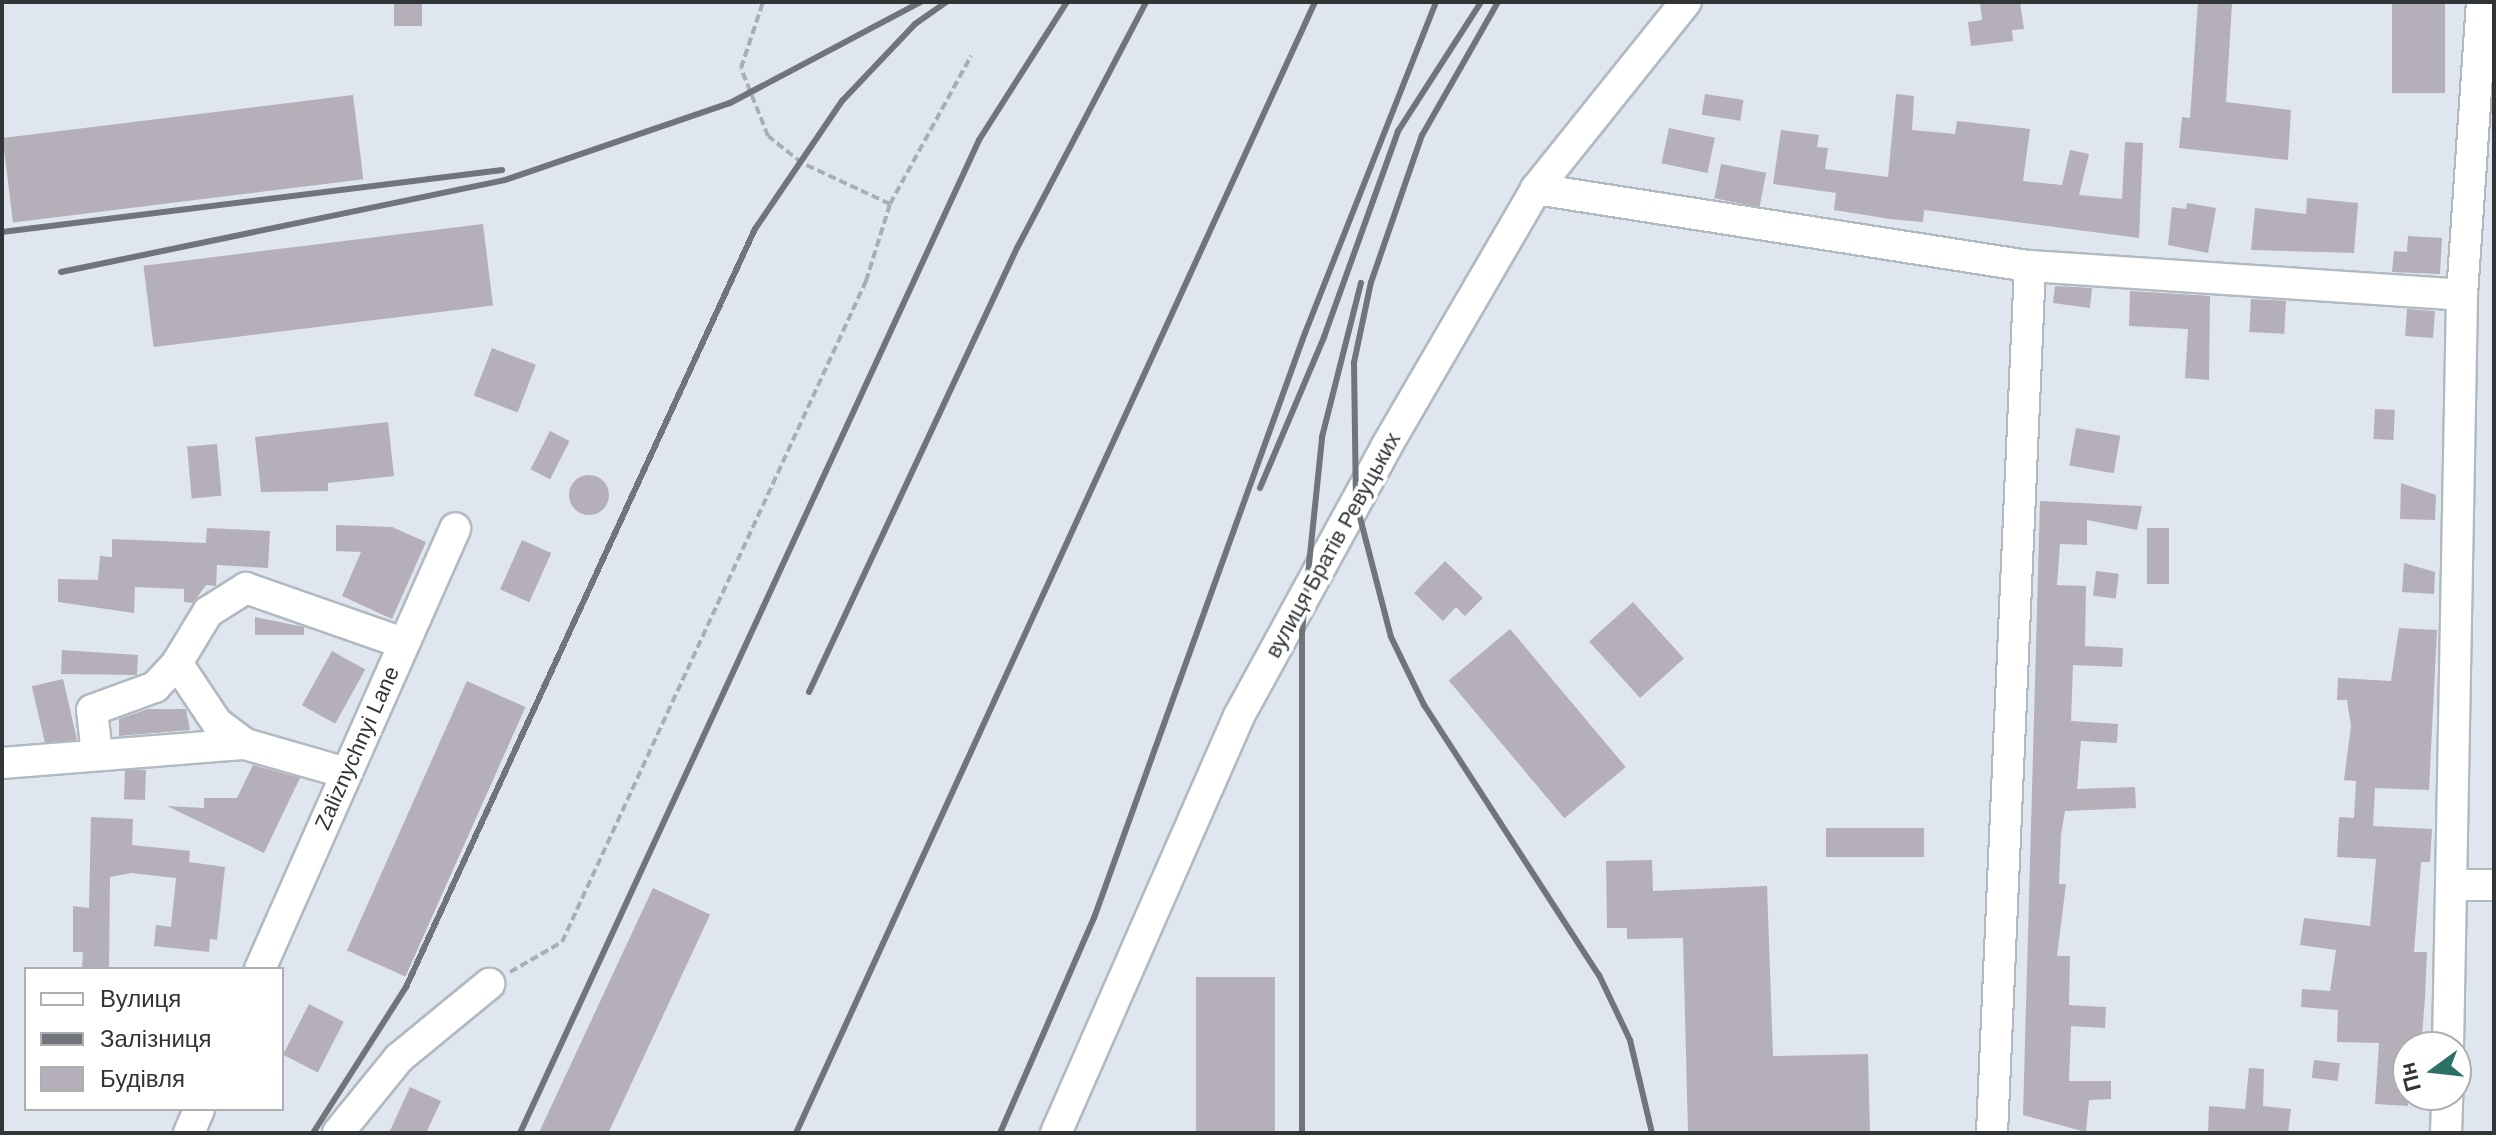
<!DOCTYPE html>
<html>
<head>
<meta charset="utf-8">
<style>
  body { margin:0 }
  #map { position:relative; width:2496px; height:1135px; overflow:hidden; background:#dfe6ef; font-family:Arial,sans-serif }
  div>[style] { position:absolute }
  .building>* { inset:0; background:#b5afb9; transform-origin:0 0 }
  .round { border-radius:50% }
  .path>* { height:4px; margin-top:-2px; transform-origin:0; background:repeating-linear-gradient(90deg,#a8aeb5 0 8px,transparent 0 12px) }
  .roads { filter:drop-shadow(2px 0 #b1b9c1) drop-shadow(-2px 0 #b1b9c1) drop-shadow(0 2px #b1b9c1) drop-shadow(0 -2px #b1b9c1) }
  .minor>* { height:30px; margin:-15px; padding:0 15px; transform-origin:15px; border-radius:15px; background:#fff }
  .rail>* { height:6px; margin:-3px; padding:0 3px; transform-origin:3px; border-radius:3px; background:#71757b }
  span { translate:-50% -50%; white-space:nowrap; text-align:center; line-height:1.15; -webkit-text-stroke:7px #fff; paint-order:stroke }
  .street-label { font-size:22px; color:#323538 }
  .frame { position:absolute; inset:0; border:4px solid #323538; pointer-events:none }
  .legend { position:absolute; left:24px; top:967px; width:260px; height:144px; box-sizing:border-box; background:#fff; border:2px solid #adaeaf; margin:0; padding:10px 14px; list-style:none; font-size:24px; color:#323538 }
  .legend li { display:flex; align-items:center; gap:16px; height:40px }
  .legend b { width:40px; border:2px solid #adaeaf }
  .north { position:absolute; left:2392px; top:1031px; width:80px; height:80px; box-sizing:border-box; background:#fff; border:2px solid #adaeaf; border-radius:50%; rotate:255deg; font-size:22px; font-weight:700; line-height:32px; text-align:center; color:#323538 }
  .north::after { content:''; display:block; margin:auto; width:28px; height:36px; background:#2b7165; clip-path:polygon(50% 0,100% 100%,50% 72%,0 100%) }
</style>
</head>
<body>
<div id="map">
  <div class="building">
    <div style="left:394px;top:2px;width:28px;height:24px"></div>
    <div style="clip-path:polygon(1980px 2px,2020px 2px,2024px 29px,2012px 30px,2013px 41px,1971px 46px,1968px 22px,1982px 20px)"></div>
    <div style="clip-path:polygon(2198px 2px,2232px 4px,2226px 102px,2291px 110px,2288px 160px,2179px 148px,2182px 117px,2190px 118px)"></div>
    <div style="left:2392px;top:2px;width:53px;height:91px"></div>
    <div style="left:1705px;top:94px;width:39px;height:21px;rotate:9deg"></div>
    <div style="clip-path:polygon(1896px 94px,1914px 96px,1912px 130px,1955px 134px,1957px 121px,2030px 129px,2023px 181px,2062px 185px,2070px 150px,2089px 154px,2079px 195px,2122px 199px,2125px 142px,2143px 143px,2139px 238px,1924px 210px,1923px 222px,1890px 219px,1834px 210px,1836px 193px,1773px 184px,1781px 130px,1819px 135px,1817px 147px,1828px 148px,1825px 169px,1888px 177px)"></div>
    <div style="left:353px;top:95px;width:85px;height:353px;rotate:83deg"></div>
    <div style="left:1669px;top:128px;width:47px;height:36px;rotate:12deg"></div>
    <div style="left:1721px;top:164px;width:46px;height:35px;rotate:11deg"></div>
    <div style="clip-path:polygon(2307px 198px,2358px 203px,2354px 253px,2251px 250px,2255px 208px,2306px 214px)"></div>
    <div style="clip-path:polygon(2187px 203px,2216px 208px,2208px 253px,2168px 245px,2172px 207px,2186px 209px)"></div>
    <div style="left:483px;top:224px;width:82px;height:342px;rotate:83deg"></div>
    <div style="clip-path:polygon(2408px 236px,2442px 238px,2440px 274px,2392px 272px,2394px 251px,2407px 252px)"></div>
    <div style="clip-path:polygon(2055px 286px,2092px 288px,2090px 308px,2053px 303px)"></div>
    <div style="clip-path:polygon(2130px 291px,2210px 296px,2209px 380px,2185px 378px,2188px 329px,2129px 326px)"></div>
    <div style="left:2251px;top:299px;width:35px;height:33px;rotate:3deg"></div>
    <div style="left:2407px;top:309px;width:28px;height:27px;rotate:4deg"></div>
    <div style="left:492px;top:348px;width:47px;height:51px;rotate:21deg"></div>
    <div style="left:2375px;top:409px;width:20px;height:30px;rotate:3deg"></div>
    <div style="clip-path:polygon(388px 422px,394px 476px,328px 483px,328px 491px,261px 492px,255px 437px)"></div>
    <div style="left:2076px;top:428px;width:45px;height:38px;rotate:10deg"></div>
    <div style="left:550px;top:431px;width:22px;height:43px;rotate:27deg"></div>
    <div style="left:217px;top:444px;width:52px;height:30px;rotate:85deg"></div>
    <div class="round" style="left:569px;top:475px;width:40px;height:40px"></div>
    <div style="clip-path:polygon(2401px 483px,2436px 495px,2435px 520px,2400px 519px)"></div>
    <div style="clip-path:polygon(2040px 501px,2142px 506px,2137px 530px,2087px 520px,2087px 545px,2060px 544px,2057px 585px,2086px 586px,2085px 646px,2123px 648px,2122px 667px,2073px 665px,2071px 721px,2118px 724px,2117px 743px,2081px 741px,2077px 789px,2135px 787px,2136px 808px,2065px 811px,2061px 835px,2059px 884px,2066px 884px,2057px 956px,2070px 956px,2069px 1005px,2106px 1007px,2105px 1028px,2071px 1026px,2069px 1081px,2111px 1081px,2111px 1099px,2089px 1100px,2086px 1132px,2023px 1115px)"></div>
    <div style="clip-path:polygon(336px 525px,392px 527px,426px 542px,392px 619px,342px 596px,361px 552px,336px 551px)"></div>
    <div style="clip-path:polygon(207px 528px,270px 531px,268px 568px,217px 565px,216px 586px,206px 585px,193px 603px,184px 602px,184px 589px,135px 587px,134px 613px,58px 602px,58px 579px,98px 580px,100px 556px,112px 557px,112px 539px,206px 543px)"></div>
    <div style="left:2147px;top:528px;width:22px;height:56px"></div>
    <div style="left:522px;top:540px;width:32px;height:54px;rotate:24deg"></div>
    <div style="clip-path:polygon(1445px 561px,1483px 598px,1465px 616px,1456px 607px,1443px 621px,1414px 593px)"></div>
    <div style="clip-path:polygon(2404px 563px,2435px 572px,2434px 594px,2402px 592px)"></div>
    <div style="left:2096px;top:571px;width:23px;height:25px;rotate:7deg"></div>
    <div style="left:1633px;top:602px;width:76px;height:59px;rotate:48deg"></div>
    <div style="clip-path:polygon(255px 617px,304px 627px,304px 635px,255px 635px)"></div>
    <div style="clip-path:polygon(2399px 628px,2437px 630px,2429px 790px,2375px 788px,2373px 826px,2432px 829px,2430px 862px,2421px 862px,2414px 952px,2427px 952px,2425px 998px,2421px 1047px,2408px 1047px,2408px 1106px,2375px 1104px,2379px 1043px,2337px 1042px,2338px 1010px,2301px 1007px,2302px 989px,2330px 991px,2336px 950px,2300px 945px,2304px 918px,2370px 926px,2376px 859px,2337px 857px,2339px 817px,2354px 818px,2356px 781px,2344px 780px,2351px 726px,2347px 700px,2337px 700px,2338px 678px,2391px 681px)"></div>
    <div style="left:1510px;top:629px;width:180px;height:80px;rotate:50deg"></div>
    <div style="clip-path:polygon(62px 650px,138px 655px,137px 675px,61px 674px)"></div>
    <div style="left:332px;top:651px;width:38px;height:62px;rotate:29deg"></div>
    <div style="left:63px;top:679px;width:62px;height:32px;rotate:77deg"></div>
    <div style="left:467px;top:681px;width:64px;height:295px;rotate:24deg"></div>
    <div style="clip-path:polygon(148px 709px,186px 709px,190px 730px,119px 736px,119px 719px)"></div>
    <div style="clip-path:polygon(253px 765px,300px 778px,264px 853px,167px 806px,204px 808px,204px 798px,237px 798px)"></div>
    <div style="left:146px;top:770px;width:30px;height:21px;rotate:92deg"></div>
    <div style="clip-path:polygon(91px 817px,133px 819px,132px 845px,190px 851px,189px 862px,225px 867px,217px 940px,210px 939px,209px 952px,154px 946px,156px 925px,171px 927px,176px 878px,131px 873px,110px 877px,109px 969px,82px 969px,83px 952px,73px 952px,73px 906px,89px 908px)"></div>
    <div style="left:1826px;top:828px;width:98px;height:29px"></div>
    <div style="clip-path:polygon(1652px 860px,1653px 891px,1767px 886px,1773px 1056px,1868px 1054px,1870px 1133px,1688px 1133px,1683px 938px,1627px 939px,1627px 928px,1607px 928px,1606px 861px)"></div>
    <div style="left:653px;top:888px;width:63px;height:272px;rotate:25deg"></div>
    <div style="left:1275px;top:977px;width:156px;height:79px;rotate:90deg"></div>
    <div style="left:309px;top:1004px;width:39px;height:57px;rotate:27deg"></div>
    <div style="left:2314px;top:1060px;width:26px;height:18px;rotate:7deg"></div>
    <div style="clip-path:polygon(2249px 1068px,2264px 1069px,2263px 1106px,2291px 1109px,2288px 1133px,2208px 1133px,2209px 1106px,2245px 1109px)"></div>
    <div style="clip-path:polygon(410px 1087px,441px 1101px,426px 1133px,389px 1133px)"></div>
  </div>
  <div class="path">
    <div style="left:890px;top:204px;width:169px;rotate:-61.3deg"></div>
    <div style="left:510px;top:972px;width:60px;rotate:-30deg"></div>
    <div style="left:562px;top:942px;width:728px;rotate:-65.3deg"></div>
    <div style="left:866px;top:281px;width:81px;rotate:-72.7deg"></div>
    <div style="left:890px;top:204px;width:97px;rotate:-155deg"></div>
    <div style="left:802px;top:163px;width:43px;rotate:-141.5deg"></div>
    <div style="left:768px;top:136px;width:73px;rotate:-111.7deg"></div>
    <div style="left:741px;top:68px;width:70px;rotate:-71.6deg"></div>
  </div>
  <div class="roads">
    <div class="minor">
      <div style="left:1536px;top:189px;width:500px;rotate:8.9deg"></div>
      <div style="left:2030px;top:266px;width:433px;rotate:3.8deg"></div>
      <div style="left:245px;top:744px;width:35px;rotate:-143deg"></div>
      <div style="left:217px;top:723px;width:72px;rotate:-123.7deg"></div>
      <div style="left:177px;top:663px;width:60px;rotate:-58.7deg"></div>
      <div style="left:208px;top:612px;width:45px;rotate:-32.3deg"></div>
      <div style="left:246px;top:588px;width:166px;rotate:19.3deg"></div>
      <div style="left:97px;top:755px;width:45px;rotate:-96.3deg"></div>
      <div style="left:92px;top:710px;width:67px;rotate:-20.1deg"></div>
      <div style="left:155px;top:687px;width:33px;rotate:-47deg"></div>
      <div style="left:2px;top:763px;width:244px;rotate:-4.5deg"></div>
      <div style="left:245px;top:744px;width:105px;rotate:16deg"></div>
      <div style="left:2452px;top:885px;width:42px"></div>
      <div style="left:260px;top:969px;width:482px;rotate:-66.1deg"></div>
      <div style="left:2448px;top:1047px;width:752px;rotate:-88.93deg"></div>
      <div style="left:2462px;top:295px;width:294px;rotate:-86.1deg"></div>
      <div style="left:189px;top:1133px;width:26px;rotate:-67deg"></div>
      <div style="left:338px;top:1133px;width:97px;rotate:-50.9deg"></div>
      <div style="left:399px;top:1058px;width:117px;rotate:-39.4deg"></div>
      <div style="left:1056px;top:1133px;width:455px;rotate:-66.3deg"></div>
      <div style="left:1239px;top:716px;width:307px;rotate:-61.3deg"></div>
      <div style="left:1386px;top:447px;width:298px;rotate:-59.8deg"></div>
      <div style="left:1536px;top:189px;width:240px;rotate:-51.3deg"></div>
      <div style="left:1992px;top:1133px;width:868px;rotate:-87.49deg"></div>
      <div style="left:2446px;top:1133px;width:38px;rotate:-88deg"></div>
    </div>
  </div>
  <div class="rail">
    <div style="left:1498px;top:2px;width:153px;rotate:119.7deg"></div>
    <div style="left:1422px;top:135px;width:156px;rotate:109.1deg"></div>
    <div style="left:1371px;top:282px;width:83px;rotate:101.9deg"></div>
    <div style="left:1354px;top:363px;width:139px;rotate:89.2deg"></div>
    <div style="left:1356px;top:502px;width:139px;rotate:75.5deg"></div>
    <div style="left:1391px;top:637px;width:76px;rotate:64.1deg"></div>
    <div style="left:1424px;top:705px;width:322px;rotate:57.1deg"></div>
    <div style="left:1599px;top:975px;width:72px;rotate:64.5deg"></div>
    <div style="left:1630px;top:1040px;width:96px;rotate:76.7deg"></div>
    <div style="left:2px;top:232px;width:504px;rotate:-7.07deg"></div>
    <div style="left:61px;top:272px;width:453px;rotate:-11.7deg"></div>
    <div style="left:505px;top:180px;width:238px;rotate:-18.9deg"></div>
    <div style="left:730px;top:103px;width:216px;rotate:-27.9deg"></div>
    <div style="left:1260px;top:488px;width:164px;rotate:-67deg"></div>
    <div style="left:1324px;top:337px;width:219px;rotate:-70.2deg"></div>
    <div style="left:1398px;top:131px;width:153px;rotate:-57.2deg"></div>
    <div style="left:809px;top:692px;width:490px;rotate:-64.9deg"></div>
    <div style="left:1017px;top:248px;width:278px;rotate:-62.3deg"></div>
    <div style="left:313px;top:1133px;width:173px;rotate:-57.5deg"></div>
    <div style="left:406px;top:987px;width:834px;rotate:-65.28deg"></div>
    <div style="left:755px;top:229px;width:155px;rotate:-55.8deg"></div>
    <div style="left:842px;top:101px;width:106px;rotate:-46.5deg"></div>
    <div style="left:915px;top:24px;width:39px;rotate:-35deg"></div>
    <div style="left:520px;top:1133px;width:1094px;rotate:-65.19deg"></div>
    <div style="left:979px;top:140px;width:164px;rotate:-57.5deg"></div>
    <div style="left:796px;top:1133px;width:1244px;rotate:-65.35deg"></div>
    <div style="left:1000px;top:1133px;width:235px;rotate:-66.4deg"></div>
    <div style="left:1094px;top:918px;width:622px;rotate:-70.17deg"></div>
    <div style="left:1305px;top:333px;width:356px;rotate:-68.4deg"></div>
    <div style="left:1302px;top:1133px;width:501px;rotate:-90deg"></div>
    <div style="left:1302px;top:632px;width:196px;rotate:-84.1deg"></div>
    <div style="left:1322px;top:437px;width:159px;rotate:-75.8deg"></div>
  </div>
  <div class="street-label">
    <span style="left:1333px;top:545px;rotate:-61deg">вулиця Братів Ревуцьких</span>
    <span style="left:357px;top:748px;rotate:-66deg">Zaliznychnyi Lane</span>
  </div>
  <div class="frame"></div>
  <ul class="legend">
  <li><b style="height:10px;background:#fff"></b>Вулиця</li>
  <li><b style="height:10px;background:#71757b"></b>Залізниця</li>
  <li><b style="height:22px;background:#b5afb9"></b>Будівля</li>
  </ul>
  <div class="north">Пн</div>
</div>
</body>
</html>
